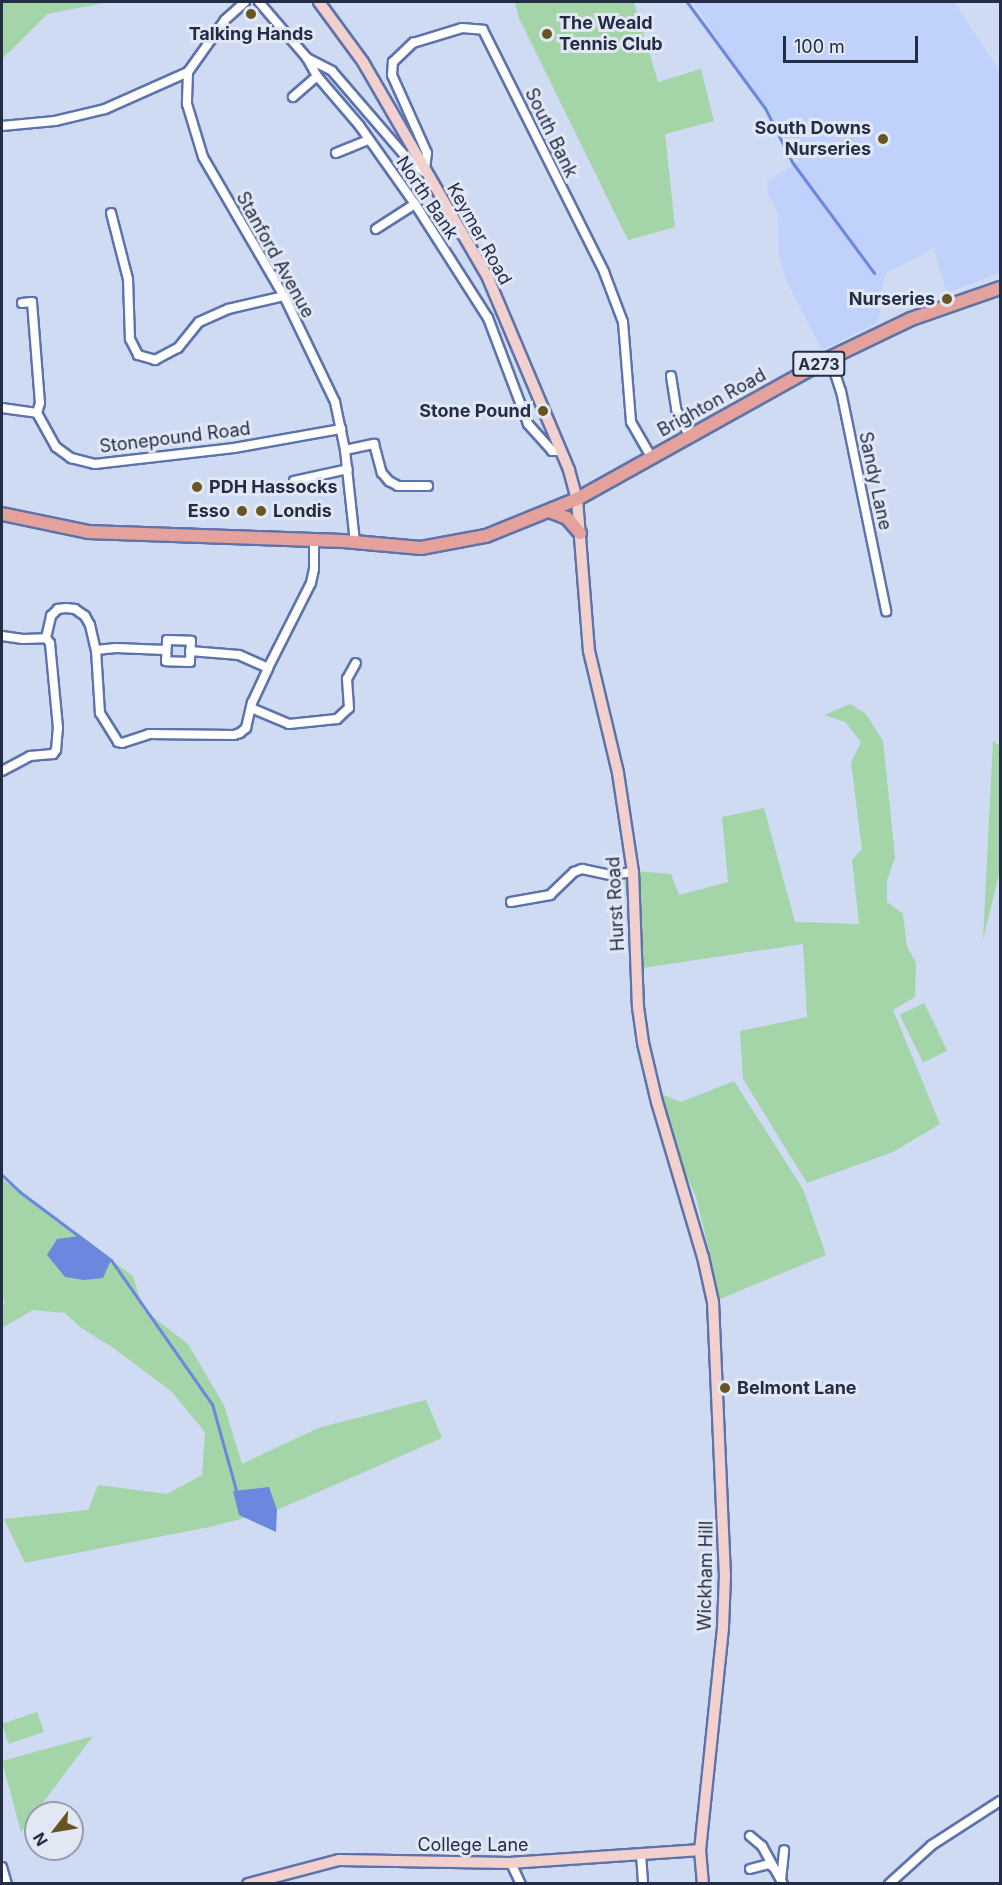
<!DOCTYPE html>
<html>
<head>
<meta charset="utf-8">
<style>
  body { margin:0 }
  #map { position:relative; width:1002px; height:1885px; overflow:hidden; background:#cfdaf3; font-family:Inter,sans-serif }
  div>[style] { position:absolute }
  .built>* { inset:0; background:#c0d1fb }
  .green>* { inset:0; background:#a4d5a9; transform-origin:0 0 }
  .water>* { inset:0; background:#6988de }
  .stream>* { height:3px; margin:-1.5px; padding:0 1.5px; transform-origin:1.5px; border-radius:1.5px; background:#6988de }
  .roads { filter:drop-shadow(2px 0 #5d73ab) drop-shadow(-2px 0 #5d73ab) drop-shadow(0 2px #5d73ab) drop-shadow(0 -2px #5d73ab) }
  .street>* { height:8px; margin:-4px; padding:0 4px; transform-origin:4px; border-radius:4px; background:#fff }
  .secondary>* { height:10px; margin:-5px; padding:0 5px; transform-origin:5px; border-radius:5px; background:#f2d0cd }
  .primary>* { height:12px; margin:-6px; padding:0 6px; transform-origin:6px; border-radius:6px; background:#e5a19b }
  .dots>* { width:16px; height:16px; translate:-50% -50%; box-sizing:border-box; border:3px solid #e2e7f4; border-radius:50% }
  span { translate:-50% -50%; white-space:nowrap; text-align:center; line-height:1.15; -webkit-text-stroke:6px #e2e7f4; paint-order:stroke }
  .shield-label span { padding:2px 4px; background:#e2e7f4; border:2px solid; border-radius:4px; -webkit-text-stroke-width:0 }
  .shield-label { font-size:16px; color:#242d46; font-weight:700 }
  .poi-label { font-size:18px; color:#242d46; font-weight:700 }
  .left { translate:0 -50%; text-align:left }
  .right { translate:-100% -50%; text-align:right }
  .street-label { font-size:18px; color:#242d46 }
  .frame { position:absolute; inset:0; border:3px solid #242d46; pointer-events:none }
  .north { position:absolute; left:24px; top:1801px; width:60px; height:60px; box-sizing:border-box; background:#e2e7f4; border:2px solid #969dae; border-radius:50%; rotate:239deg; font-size:16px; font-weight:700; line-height:24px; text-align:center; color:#242d46 }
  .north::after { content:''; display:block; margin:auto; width:21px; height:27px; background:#685422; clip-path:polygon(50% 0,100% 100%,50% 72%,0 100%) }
  .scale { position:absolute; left:783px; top:36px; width:135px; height:27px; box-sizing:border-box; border:3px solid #242d46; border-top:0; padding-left:8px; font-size:18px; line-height:21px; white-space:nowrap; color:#242d46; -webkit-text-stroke:4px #e2e7f4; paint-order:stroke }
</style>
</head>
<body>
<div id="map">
  <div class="built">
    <div style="clip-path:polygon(693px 2px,954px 2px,1000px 71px,1000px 273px,947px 293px,934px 248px,885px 274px,878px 322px,822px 350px,788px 284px,779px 257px,778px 214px,768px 193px,767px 182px,799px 161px)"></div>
  </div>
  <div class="green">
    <div style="clip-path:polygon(2px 2px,109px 2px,47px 14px,2px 59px)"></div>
    <div style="clip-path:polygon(515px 2px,634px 2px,658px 82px,701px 69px,714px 121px,665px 134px,675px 227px,628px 240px,519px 18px)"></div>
    <div style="clip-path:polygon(850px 704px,866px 714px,883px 741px,895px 857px,887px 881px,887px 902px,903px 914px,907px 947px,916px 963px,915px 997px,893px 1010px,940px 1124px,893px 1152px,807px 1183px,743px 1079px,740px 1031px,807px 1017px,803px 944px,636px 969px,623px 870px,671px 874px,679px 895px,728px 882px,722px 817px,764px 808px,795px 922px,859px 924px,852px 860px,862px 849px,851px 763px,861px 742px,845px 722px,824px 715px)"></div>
    <div style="clip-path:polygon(993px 741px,1000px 746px,1000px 870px,983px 940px)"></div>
    <div style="left:924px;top:1003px;width:53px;height:27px;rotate:64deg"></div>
    <div style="clip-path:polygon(734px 1081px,803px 1189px,826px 1255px,713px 1302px,703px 1257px,710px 1254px,696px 1197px,676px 1152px,657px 1092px,681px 1102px)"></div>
    <div style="clip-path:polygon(2px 1179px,133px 1276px,143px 1309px,188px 1344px,224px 1405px,242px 1464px,318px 1428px,426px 1400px,442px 1438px,277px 1510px,209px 1527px,25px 1563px,4px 1519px,88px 1510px,98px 1485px,167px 1494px,202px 1475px,205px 1432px,171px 1391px,112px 1347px,80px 1327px,65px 1313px,33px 1310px,2px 1328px,2px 1305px,5px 1303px,2px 1293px)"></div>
    <div style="left:37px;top:1712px;width:21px;height:37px;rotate:71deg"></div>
    <div style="clip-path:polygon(93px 1736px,21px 1832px,2px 1761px)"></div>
  </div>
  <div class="water">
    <div style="clip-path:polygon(79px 1236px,111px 1260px,103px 1278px,84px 1280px,65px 1277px,47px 1255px,57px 1239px)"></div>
    <div style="clip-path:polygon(269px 1487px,277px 1510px,276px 1532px,239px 1515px,233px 1491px)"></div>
  </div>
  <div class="stream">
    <div style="left:687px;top:2px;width:132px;rotate:53.7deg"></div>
    <div style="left:765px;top:108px;width:60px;rotate:63.4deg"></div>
    <div style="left:792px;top:162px;width:138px;rotate:53.5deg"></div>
    <div style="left:2px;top:1175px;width:25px;rotate:43deg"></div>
    <div style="left:20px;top:1192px;width:114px;rotate:36.8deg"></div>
    <div style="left:111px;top:1260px;width:176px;rotate:55deg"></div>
    <div style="left:212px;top:1404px;width:89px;rotate:74.4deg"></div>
  </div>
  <div class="roads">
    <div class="street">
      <div style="left:245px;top:2px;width:27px;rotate:138deg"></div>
      <div style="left:225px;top:20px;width:64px;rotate:125.4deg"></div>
      <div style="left:188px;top:72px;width:32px;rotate:92deg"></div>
      <div style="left:187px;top:104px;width:55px;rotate:73.2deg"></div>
      <div style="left:203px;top:157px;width:161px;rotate:59.8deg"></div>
      <div style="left:284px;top:296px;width:118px;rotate:64.3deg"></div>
      <div style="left:335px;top:402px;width:49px;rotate:78.2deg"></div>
      <div style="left:345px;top:450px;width:93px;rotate:83.8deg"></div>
      <div style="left:259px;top:2px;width:74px;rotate:49.4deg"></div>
      <div style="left:307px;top:58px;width:28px;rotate:27deg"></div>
      <div style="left:332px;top:71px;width:113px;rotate:49.3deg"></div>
      <div style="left:406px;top:157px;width:23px;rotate:40deg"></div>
      <div style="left:307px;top:58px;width:21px;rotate:61deg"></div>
      <div style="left:317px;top:76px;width:65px;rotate:49.4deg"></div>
      <div style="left:359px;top:125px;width:97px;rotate:54.7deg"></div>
      <div style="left:415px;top:204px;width:135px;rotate:57.4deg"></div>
      <div style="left:488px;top:318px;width:113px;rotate:69.3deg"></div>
      <div style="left:528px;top:424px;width:36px;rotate:48deg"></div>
      <div style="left:552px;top:451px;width:9px"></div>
      <div style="left:293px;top:97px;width:32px;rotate:-41deg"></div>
      <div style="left:2px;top:126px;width:53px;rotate:-5.4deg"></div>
      <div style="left:55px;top:121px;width:51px;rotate:-13.5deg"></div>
      <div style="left:105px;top:109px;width:91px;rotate:-24deg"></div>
      <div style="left:336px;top:153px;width:35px;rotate:-22deg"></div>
      <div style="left:425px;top:169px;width:16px;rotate:-83deg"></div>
      <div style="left:427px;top:153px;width:85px;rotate:-114.2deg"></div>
      <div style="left:392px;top:75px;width:13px;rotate:-86deg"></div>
      <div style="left:393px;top:62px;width:28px;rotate:-44deg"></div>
      <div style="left:413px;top:43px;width:51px;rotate:-17deg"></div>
      <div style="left:462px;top:28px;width:21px;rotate:5deg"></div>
      <div style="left:483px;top:30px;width:271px;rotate:63.4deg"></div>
      <div style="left:604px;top:272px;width:53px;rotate:69.2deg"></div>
      <div style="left:623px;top:322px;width:100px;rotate:85.4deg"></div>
      <div style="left:631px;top:422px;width:39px;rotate:60deg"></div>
      <div style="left:111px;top:213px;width:68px;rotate:75.6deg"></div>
      <div style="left:128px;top:279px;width:60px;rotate:88.1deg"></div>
      <div style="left:130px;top:339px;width:18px;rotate:63deg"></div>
      <div style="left:138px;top:355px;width:18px;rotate:16deg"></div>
      <div style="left:155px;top:360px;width:26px;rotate:-28deg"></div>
      <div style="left:178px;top:348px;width:33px;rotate:-51deg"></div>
      <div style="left:199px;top:322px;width:32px;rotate:-24deg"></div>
      <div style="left:228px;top:309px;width:57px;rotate:-13.1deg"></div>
      <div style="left:376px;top:229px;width:46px;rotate:-32.7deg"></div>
      <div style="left:22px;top:303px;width:10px;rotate:-6deg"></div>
      <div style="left:32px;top:302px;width:101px;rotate:85.5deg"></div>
      <div style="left:40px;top:403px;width:10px;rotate:107deg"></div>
      <div style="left:830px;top:358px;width:35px;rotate:72deg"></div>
      <div style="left:841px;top:391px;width:225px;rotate:78.4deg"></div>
      <div style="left:671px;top:376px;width:33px;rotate:81deg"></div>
      <div style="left:676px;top:409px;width:30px;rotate:64deg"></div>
      <div style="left:2px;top:408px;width:35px;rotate:8deg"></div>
      <div style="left:37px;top:413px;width:39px;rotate:61deg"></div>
      <div style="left:56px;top:447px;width:19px;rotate:36deg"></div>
      <div style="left:71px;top:458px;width:25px;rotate:14deg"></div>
      <div style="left:95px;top:464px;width:140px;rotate:-6.6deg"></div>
      <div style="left:234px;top:448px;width:109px;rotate:-10.1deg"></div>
      <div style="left:345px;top:450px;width:30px;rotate:-12deg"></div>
      <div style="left:374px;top:444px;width:30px;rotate:75deg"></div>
      <div style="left:382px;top:473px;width:11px;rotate:49deg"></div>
      <div style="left:389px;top:481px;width:10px;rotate:29deg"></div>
      <div style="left:398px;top:486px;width:30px"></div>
      <div style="left:294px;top:481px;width:55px;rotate:-12.5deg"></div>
      <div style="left:2px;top:636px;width:21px;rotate:8deg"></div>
      <div style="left:23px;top:639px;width:23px;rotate:-2deg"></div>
      <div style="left:46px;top:638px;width:23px;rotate:-77deg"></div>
      <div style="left:51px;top:616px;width:10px;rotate:-45deg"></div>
      <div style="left:58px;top:609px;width:8px;rotate:-7deg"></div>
      <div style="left:66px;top:608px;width:9px;rotate:6deg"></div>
      <div style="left:75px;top:609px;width:12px;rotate:35deg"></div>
      <div style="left:85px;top:616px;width:10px;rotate:61deg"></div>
      <div style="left:90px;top:625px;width:26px;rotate:77deg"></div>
      <div style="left:96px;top:650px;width:20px;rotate:-6deg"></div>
      <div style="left:116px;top:648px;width:50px;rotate:2.3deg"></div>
      <div style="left:167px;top:640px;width:24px;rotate:2deg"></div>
      <div style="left:191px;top:641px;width:21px;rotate:93deg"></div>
      <div style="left:190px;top:662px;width:24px;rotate:-178deg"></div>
      <div style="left:166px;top:661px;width:21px;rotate:-87deg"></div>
      <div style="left:96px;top:650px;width:63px;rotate:86.4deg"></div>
      <div style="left:100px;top:713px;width:34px;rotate:58deg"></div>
      <div style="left:118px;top:742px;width:4px;rotate:14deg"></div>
      <div style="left:122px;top:743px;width:28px;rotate:-18deg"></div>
      <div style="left:149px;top:734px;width:85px;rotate:0.7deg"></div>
      <div style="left:234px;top:735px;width:6px;rotate:-18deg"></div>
      <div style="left:240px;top:733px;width:8px;rotate:-40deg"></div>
      <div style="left:246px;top:728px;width:26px;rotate:-77deg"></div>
      <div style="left:252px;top:703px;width:38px;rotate:-65deg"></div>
      <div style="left:268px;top:668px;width:95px;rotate:-63.2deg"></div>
      <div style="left:311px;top:583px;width:14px;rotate:-78deg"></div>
      <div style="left:314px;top:569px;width:28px;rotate:-90deg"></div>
      <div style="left:190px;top:651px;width:49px;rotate:4.7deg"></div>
      <div style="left:239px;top:655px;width:32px;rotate:24deg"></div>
      <div style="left:251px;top:708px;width:41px;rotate:22.8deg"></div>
      <div style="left:289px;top:724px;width:48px;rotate:-5.9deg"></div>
      <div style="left:337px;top:719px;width:16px;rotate:-43deg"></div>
      <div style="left:349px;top:708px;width:29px;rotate:-94deg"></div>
      <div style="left:347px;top:679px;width:18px;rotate:-61deg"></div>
      <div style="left:2px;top:771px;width:32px;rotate:-28deg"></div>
      <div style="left:30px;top:756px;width:23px;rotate:-5deg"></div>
      <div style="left:53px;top:754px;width:5px;rotate:-53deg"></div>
      <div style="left:56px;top:750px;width:22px;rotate:-85deg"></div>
      <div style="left:58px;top:728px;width:85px;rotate:-95.4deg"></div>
      <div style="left:50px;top:643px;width:6px;rotate:-129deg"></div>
      <div style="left:511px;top:902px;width:40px;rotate:-10deg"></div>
      <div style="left:550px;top:895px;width:33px;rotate:-44deg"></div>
      <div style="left:574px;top:872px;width:9px;rotate:-21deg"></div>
      <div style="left:582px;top:869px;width:30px;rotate:12deg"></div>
      <div style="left:611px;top:875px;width:22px;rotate:-8deg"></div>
      <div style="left:750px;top:1836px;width:16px;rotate:40deg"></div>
      <div style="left:762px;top:1846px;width:43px;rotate:61.1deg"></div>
      <div style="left:641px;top:1854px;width:30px;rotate:86deg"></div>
      <div style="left:511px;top:1863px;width:23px;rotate:65deg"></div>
      <div style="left:2px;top:1867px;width:18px;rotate:74deg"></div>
      <div style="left:750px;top:1869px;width:20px;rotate:-15deg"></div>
      <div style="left:769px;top:1864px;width:5px;rotate:37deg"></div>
      <div style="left:781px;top:1880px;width:30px;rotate:-84deg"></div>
      <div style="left:889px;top:1884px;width:58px;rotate:-42.2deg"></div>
      <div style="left:932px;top:1845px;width:81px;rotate:-32.9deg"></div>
    </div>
    <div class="secondary">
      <div style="left:319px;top:2px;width:74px;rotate:53.7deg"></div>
      <div style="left:363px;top:62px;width:250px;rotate:59.9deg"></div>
      <div style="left:488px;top:278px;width:208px;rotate:67.1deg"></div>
      <div style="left:569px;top:470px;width:30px;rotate:75deg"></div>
      <div style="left:577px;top:499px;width:152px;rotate:85.5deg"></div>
      <div style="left:589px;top:651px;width:125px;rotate:76.6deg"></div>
      <div style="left:618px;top:773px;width:100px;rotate:81.4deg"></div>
      <div style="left:633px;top:872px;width:135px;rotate:87.9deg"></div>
      <div style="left:638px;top:1007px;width:36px;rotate:82deg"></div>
      <div style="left:643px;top:1043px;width:61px;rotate:76.7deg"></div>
      <div style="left:657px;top:1102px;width:162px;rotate:73.5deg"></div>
      <div style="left:703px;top:1257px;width:46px;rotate:77.5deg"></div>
      <div style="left:713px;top:1302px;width:273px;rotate:87.5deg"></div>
      <div style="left:725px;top:1575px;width:53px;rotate:92.2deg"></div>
      <div style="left:723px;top:1628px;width:223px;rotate:95.9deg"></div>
      <div style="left:700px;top:1850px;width:34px;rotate:85deg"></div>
      <div style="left:248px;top:1884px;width:94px;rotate:-14.8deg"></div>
      <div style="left:339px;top:1860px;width:172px;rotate:1deg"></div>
      <div style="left:511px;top:1863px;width:189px;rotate:-3.9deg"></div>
    </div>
    <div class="primary">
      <div style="left:549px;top:511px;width:19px;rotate:21deg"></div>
      <div style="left:567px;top:518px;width:20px;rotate:49deg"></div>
      <div style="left:2px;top:514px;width:88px;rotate:11.8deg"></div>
      <div style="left:88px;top:532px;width:255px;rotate:2deg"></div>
      <div style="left:343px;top:541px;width:78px;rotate:5.1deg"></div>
      <div style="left:421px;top:548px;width:66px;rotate:-10.5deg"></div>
      <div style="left:486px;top:536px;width:98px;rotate:-22.1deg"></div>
      <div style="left:577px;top:499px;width:290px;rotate:-29.1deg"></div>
      <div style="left:830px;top:358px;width:90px;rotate:-25.7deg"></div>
      <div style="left:911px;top:319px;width:94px;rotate:-19.2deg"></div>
    </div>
  </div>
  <div class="dots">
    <div style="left:251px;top:14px;background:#685422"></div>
    <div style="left:547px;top:34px;background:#685422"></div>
    <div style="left:883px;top:139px;background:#685422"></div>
    <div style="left:947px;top:299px;background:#685422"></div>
    <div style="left:543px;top:411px;background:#685422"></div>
    <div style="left:197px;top:487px;background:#685422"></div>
    <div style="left:242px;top:511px;background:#685422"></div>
    <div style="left:261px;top:511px;background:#685422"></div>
    <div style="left:725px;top:1388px;background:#685422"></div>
  </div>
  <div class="shield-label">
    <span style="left:819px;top:364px">A273</span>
  </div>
  <div class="poi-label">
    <span class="left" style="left:559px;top:34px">The Weald<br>Tennis Club</span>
    <span style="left:251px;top:34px">Talking Hands</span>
    <span class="right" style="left:871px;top:139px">South Downs<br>Nurseries</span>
    <span class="right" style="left:935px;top:299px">Nurseries</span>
    <span class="right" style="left:531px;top:411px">Stone Pound</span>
    <span class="left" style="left:209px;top:487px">PDH Hassocks</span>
    <span class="right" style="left:230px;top:511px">Esso</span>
    <span class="left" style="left:273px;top:511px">Londis</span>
    <span class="left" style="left:737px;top:1388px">Belmont Lane</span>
  </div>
  <div class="street-label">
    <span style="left:551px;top:133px;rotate:64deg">South Bank</span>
    <span style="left:427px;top:198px;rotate:56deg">North Bank</span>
    <span style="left:479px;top:234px;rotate:61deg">Keymer Road</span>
    <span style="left:275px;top:255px;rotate:61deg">Stanford Avenue</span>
    <span style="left:712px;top:403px;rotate:-29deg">Brighton Road</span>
    <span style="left:175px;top:438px;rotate:-7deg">Stonepound Road</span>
    <span style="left:875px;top:481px;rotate:78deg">Sandy Lane</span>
    <span style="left:616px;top:904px;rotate:-93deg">Hurst Road</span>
    <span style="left:706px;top:1576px;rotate:-89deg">Wickham Hill</span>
    <span style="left:473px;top:1845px">College Lane</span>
  </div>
  <div class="frame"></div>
  <div class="north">N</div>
  <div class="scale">100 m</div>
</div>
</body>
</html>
